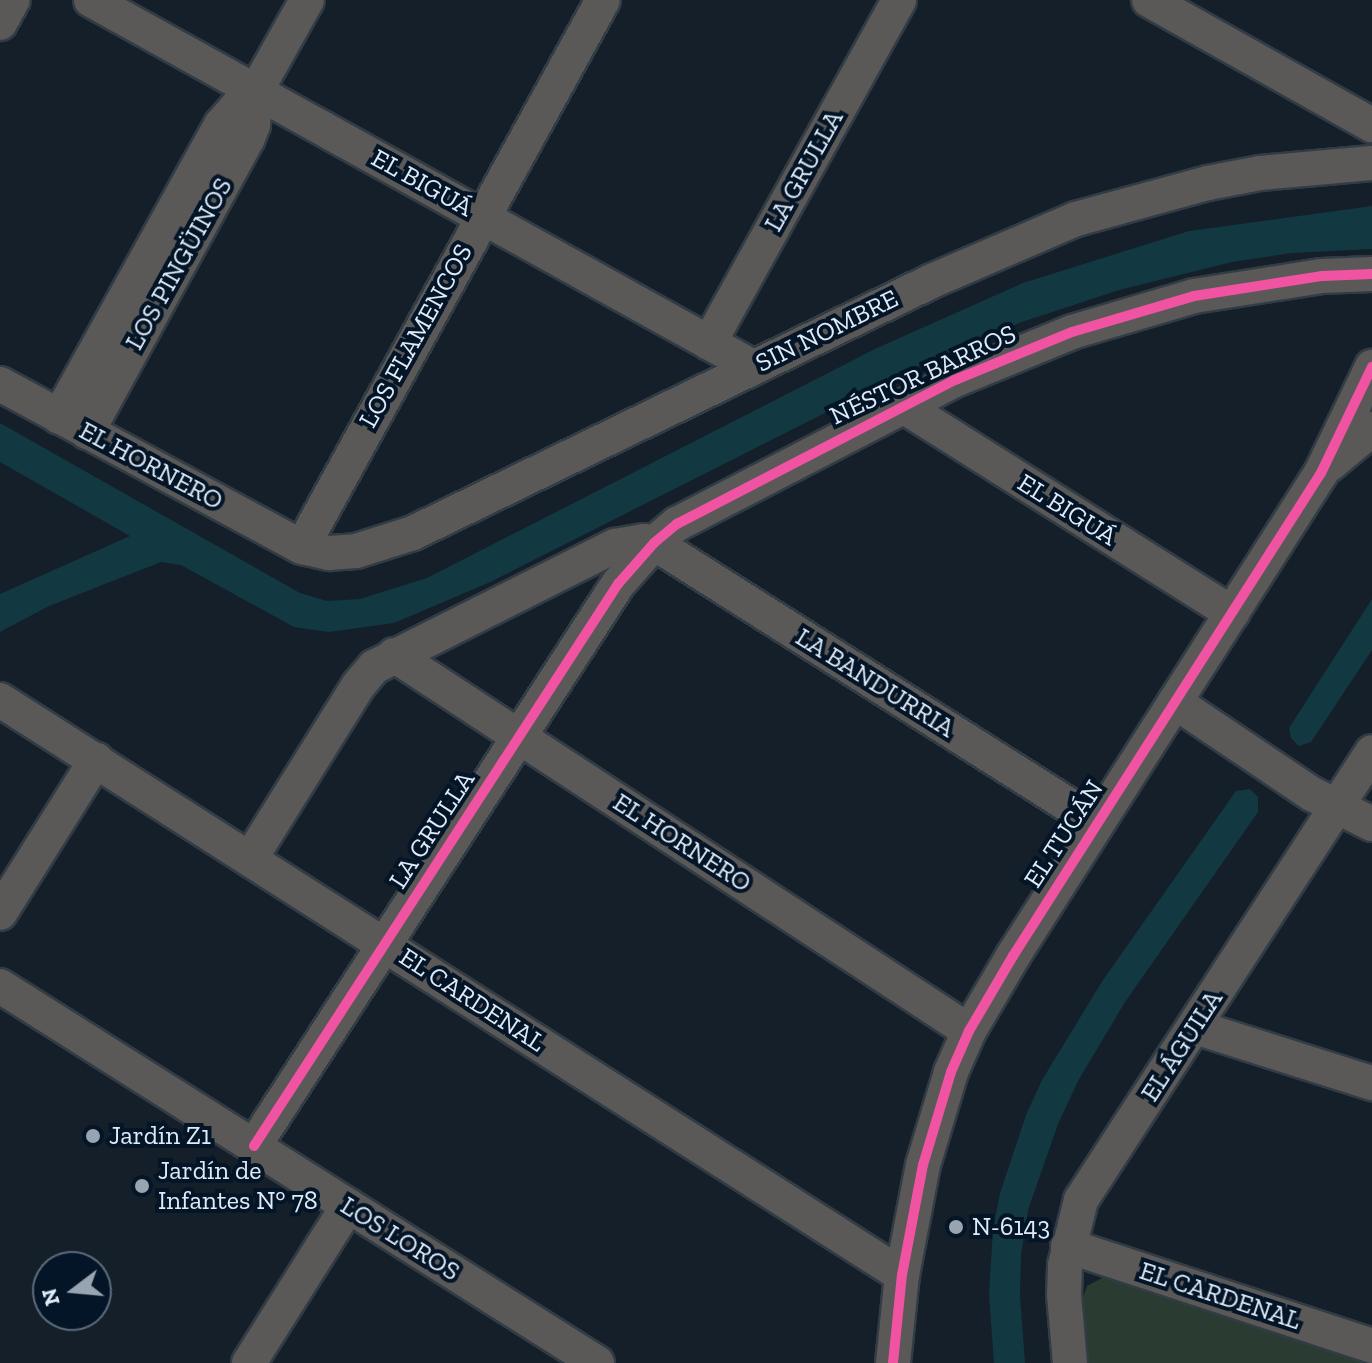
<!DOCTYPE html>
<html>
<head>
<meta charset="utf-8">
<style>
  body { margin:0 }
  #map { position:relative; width:1372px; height:1363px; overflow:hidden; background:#141f2a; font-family:"Zilla Slab",serif }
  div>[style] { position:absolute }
  .green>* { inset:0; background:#2a3c31 }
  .water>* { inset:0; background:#123842 }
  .roads { filter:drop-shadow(2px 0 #323c45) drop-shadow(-2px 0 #323c45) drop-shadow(0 2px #323c45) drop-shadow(0 -2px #323c45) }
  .minor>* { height:34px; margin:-17px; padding:0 17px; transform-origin:17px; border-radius:17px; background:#5b5858 }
  .cycleway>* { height:10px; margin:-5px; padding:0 5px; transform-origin:5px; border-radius:5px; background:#f153a3 }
  .dots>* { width:22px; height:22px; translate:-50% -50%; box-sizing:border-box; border:4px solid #041527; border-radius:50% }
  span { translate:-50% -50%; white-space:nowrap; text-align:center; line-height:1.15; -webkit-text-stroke:8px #041527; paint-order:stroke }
  .street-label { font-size:26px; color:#dfebf8 }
  .poi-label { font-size:26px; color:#dfebf8 }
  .left { translate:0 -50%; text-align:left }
  .north { position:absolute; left:32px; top:1251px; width:80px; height:80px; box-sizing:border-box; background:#041527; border:2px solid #5c6b7b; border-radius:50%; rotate:254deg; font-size:22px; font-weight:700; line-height:32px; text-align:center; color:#dfebf8 }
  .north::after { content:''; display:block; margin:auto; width:28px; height:36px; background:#98a4b0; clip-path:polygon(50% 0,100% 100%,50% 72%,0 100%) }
</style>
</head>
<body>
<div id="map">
  <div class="green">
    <div style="clip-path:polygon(1104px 1277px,1123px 1280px,1370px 1363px,1084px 1363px,1080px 1306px,1087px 1286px)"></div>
  </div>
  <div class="water">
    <div style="clip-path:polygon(1372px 206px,1372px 249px,1291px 253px,1232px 262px,1119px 290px,1019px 323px,914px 368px,488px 583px,394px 623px,329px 632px,294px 627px,181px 565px,161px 562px,49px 606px,0 632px,0 594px,130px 536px,0 462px,0 423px,300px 593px,327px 601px,360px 599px,427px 578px,877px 348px,1023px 283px,1189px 231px)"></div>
    <div style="clip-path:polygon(1372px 599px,1372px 650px,1311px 742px,1299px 746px,1291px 738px,1289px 728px)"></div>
    <div style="clip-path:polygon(1250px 789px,1258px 797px,1258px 812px,1125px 1002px,1078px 1081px,1058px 1124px,1028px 1210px,1021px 1255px,1020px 1295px,1025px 1363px,994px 1363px,989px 1295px,993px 1229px,1000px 1193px,1026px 1115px,1042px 1080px,1103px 980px,1236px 791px)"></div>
  </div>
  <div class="roads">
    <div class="minor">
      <div style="left:91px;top:0;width:757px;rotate:29deg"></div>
      <div style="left:1149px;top:0;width:256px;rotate:29.3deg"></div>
      <div style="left:0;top:23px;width:26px;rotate:-61deg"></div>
      <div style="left:709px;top:343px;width:392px;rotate:-61deg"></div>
      <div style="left:0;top:384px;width:343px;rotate:28.4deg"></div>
      <div style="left:302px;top:547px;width:28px;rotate:13deg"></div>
      <div style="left:329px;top:553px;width:27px;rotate:-4deg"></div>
      <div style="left:356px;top:551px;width:60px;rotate:-17.5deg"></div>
      <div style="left:413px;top:533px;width:577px;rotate:-25.9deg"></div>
      <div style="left:932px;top:281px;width:157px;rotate:-23.3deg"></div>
      <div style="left:1076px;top:219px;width:137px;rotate:-15.3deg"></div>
      <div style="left:1208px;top:183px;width:53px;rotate:-10.9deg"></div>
      <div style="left:1260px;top:173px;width:112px;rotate:-5.1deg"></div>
      <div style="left:903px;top:406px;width:389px;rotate:32.2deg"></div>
      <div style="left:59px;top:417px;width:334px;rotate:-61deg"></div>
      <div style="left:221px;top:125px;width:29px;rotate:-49deg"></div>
      <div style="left:240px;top:103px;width:20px;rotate:-37deg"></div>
      <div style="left:256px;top:91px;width:104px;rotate:-60.7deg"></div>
      <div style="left:87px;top:432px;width:335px;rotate:-61.3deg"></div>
      <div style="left:248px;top:138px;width:14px;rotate:-69deg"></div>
      <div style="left:253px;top:125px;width:34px;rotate:-85deg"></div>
      <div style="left:1330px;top:464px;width:55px;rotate:-39.8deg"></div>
      <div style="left:302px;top:547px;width:624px;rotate:-61.18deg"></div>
      <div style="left:394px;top:655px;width:687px;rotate:33.18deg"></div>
      <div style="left:0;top:700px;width:1070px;rotate:32.52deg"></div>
      <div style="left:1175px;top:702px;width:165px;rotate:33.9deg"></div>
      <div style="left:1312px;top:794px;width:67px;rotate:26.6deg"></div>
      <div style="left:250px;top:859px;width:204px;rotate:-58deg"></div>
      <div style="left:358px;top:686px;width:25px;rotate:-50deg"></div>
      <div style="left:374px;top:667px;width:270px;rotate:-26.7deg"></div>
      <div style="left:615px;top:546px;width:29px;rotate:-10deg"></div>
      <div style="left:644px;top:541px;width:10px;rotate:11deg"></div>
      <div style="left:654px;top:543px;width:524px;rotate:32.3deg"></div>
      <div style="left:0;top:913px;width:181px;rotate:-57.9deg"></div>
      <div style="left:0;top:986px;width:706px;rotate:32.27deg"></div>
      <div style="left:1195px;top:1027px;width:186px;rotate:17.6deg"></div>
      <div style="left:254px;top:1146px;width:670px;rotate:-57.07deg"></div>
      <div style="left:618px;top:584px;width:55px;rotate:-48.7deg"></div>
      <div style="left:654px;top:543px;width:30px;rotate:-40deg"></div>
      <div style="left:677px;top:524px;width:313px;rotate:-27.4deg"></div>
      <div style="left:955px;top:380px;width:126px;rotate:-22.3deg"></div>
      <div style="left:1072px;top:332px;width:127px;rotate:-16.4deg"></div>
      <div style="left:1194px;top:296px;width:130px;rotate:-8.9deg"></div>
      <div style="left:1322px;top:276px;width:50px;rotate:-2.3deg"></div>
      <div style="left:1068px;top:1246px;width:320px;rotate:18.2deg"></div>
      <div style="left:249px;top:1363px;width:186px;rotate:-57.8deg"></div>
      <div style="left:893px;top:1363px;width:88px;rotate:-84.2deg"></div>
      <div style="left:902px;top:1275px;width:112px;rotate:-79.2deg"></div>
      <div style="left:923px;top:1165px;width:97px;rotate:-73.2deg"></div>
      <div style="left:951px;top:1072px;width:45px;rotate:-66.3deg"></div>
      <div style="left:969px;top:1031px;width:87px;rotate:-59.6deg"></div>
      <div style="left:1013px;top:956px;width:573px;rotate:-57.48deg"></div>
      <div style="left:1321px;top:473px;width:118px;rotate:-64.3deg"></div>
      <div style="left:1070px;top:1363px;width:68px;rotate:-95deg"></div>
      <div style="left:1064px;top:1295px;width:30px;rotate:-88deg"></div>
      <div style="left:1065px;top:1265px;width:67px;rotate:-76.2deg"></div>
      <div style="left:1081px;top:1200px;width:534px;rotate:-56.99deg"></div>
    </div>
  </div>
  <div class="cycleway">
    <div style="left:254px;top:1146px;width:670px;rotate:-57.07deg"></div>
    <div style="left:618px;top:584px;width:55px;rotate:-48.7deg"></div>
    <div style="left:654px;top:543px;width:30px;rotate:-40deg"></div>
    <div style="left:677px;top:524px;width:313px;rotate:-27.4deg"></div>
    <div style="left:955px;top:380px;width:126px;rotate:-22.3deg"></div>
    <div style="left:1072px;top:332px;width:127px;rotate:-16.4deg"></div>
    <div style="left:1194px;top:296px;width:130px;rotate:-8.9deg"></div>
    <div style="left:1322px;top:276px;width:50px;rotate:-2.3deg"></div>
    <div style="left:893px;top:1363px;width:88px;rotate:-84.2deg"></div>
    <div style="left:902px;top:1275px;width:112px;rotate:-79.2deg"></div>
    <div style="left:923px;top:1165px;width:97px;rotate:-73.2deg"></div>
    <div style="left:951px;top:1072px;width:45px;rotate:-66.3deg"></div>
    <div style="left:969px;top:1031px;width:87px;rotate:-59.6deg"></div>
    <div style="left:1013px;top:956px;width:573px;rotate:-57.48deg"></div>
    <div style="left:1321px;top:473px;width:118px;rotate:-64.3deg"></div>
  </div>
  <div class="dots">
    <div style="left:93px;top:1136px;background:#98a4b0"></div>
    <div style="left:142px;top:1186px;background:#98a4b0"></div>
    <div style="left:956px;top:1227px;background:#98a4b0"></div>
  </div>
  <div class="street-label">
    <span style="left:804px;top:171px;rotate:-61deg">LA GRULLA</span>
    <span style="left:422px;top:183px;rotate:29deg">EL BIGUÁ</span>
    <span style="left:179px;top:264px;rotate:-61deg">LOS PINGÜINOS</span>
    <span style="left:827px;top:331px;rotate:-26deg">SIN NOMBRE</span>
    <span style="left:416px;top:336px;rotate:-61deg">LOS FLAMENCOS</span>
    <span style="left:923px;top:375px;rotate:-25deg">NÉSTOR BARROS</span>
    <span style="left:151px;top:466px;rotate:28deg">EL HORNERO</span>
    <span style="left:1067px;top:510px;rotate:32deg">EL BIGUÁ</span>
    <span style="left:875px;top:683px;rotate:32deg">LA BANDURRIA</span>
    <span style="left:432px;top:830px;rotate:-57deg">LA GRULLA</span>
    <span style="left:1064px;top:834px;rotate:-57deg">EL TUCÁN</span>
    <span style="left:682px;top:843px;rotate:33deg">EL HORNERO</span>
    <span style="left:472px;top:1000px;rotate:33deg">EL CARDENAL</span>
    <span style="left:1182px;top:1046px;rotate:-57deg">EL ÁGUILA</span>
    <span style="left:400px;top:1239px;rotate:32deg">LOS LOROS</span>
    <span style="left:1220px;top:1296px;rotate:18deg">EL CARDENAL</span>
  </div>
  <div class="poi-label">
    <span class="left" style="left:109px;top:1136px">Jardín Z1</span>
    <span class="left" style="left:158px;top:1186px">Jardín de<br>Infantes N° 78</span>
    <span class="left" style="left:972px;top:1227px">N-6143</span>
  </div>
  <div class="north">N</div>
</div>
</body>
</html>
